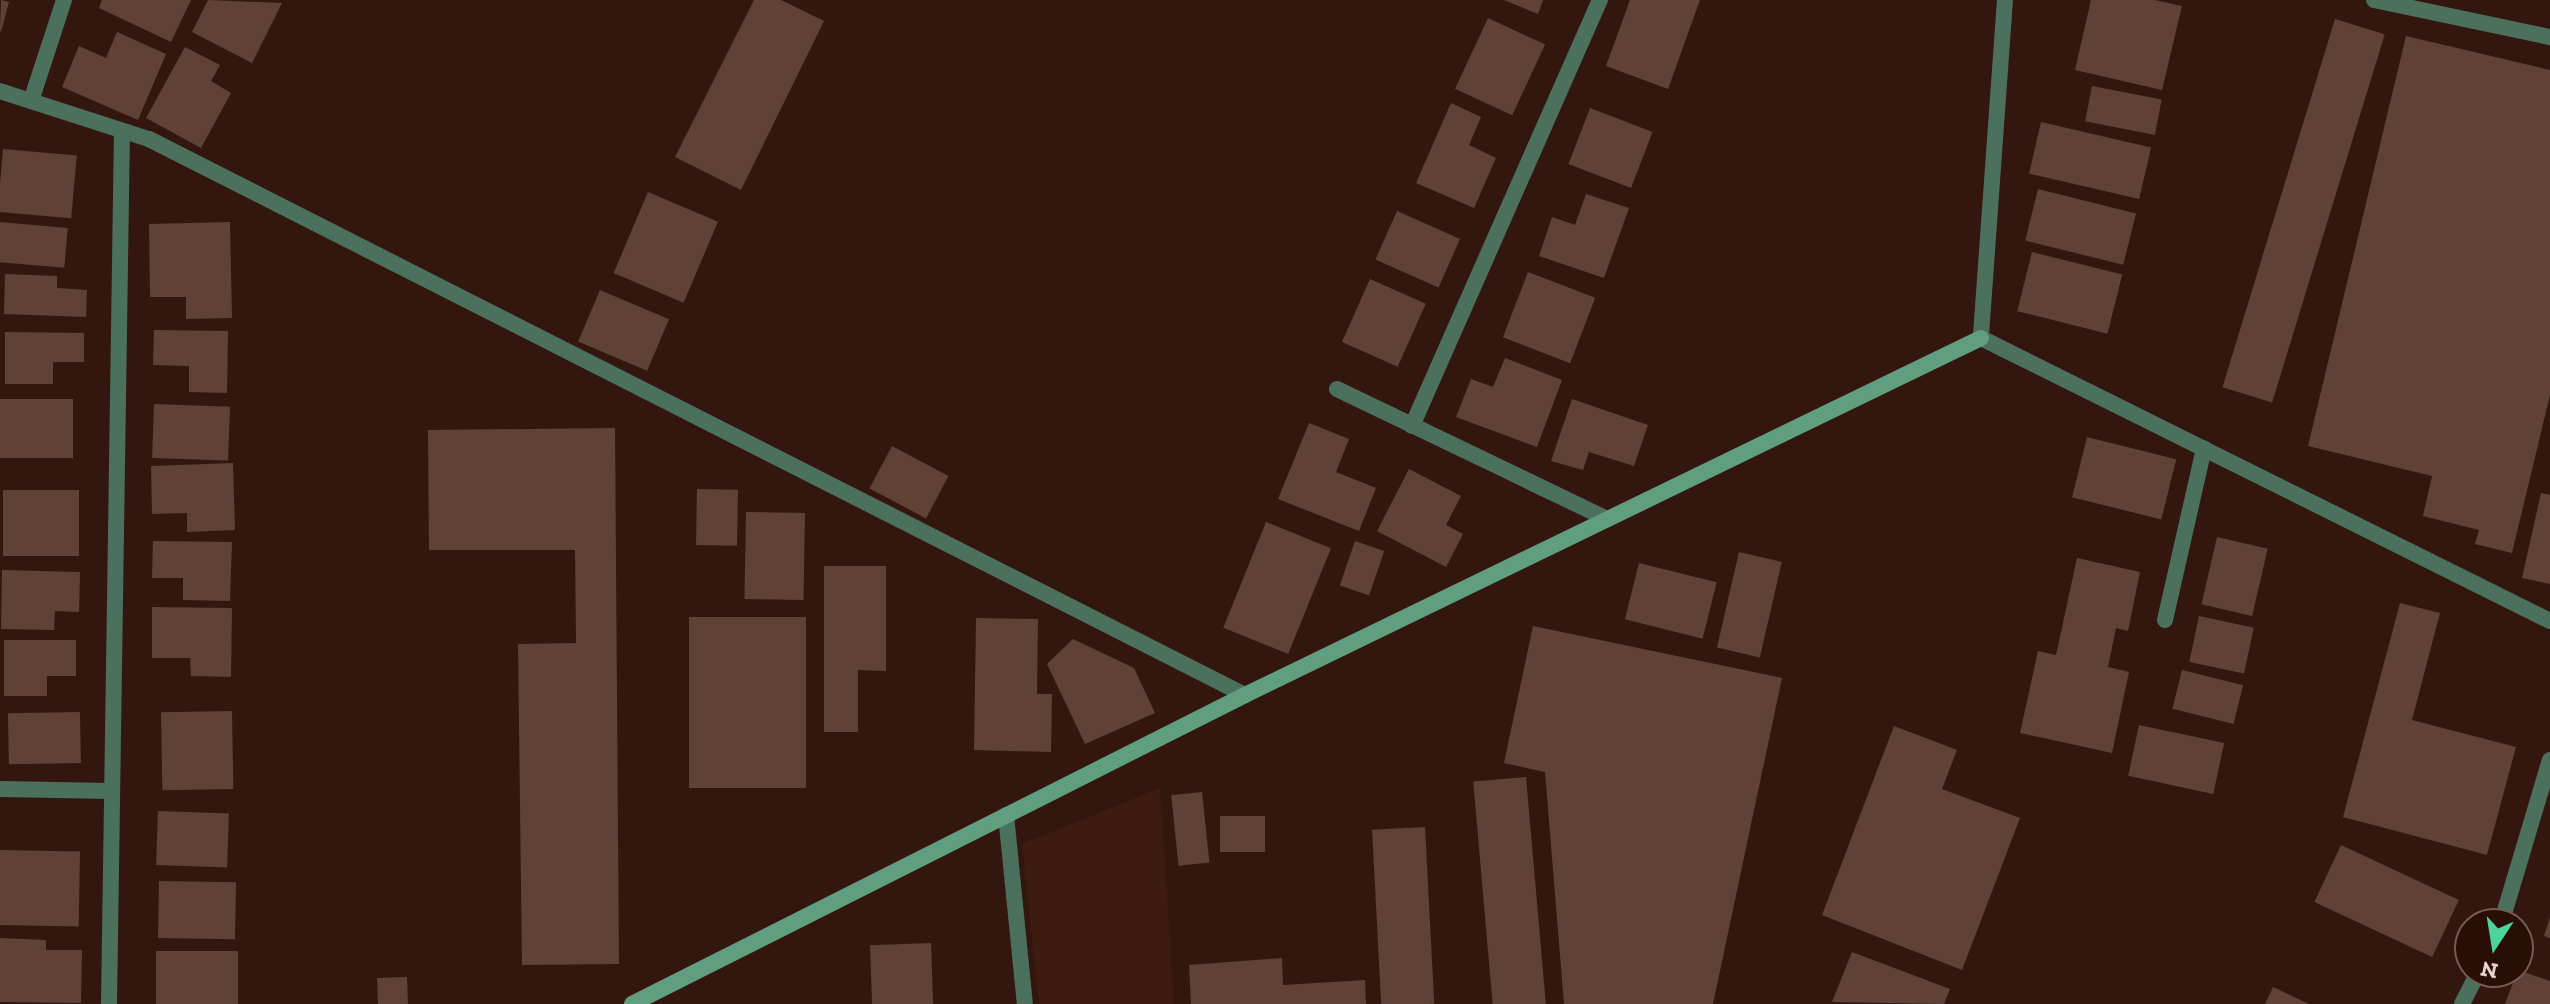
<!DOCTYPE html>
<html>
<head>
<meta charset="utf-8">
<style>
  body { margin:0 }
  #map { position:relative; width:2550px; height:1004px; overflow:hidden; background:#33170e; font-family:"Zilla Slab",serif }
  div>[style] { position:absolute }
  .built>* { inset:0; background:#3e1b10 }
  .building>* { inset:0; background:#604136; transform-origin:0 0 }
  .lane>* { height:16px; margin:-8px; padding:0 8px; transform-origin:8px; border-radius:8px; background:#4b705d }
  .street>* { height:16px; margin:-8px; padding:0 8px; transform-origin:8px; border-radius:8px; background:#4b705d }
  .secondary>* { height:16px; margin:-8px; padding:0 8px; transform-origin:8px; border-radius:8px; background:#609e80 }
  span { translate:-50% -50%; white-space:nowrap; text-align:center; line-height:1.15; -webkit-text-stroke:8px #290e06; paint-order:stroke }
  .north { position:absolute; left:2454px; top:908px; width:80px; height:80px; box-sizing:border-box; background:#290e06; border:2px solid #755c55; border-radius:50%; rotate:192deg; font-size:22px; font-weight:700; line-height:32px; text-align:center; color:#e6d2cc }
  .north::after { content:''; display:block; margin:auto; width:28px; height:36px; background:#4cd49b; clip-path:polygon(50% 0,100% 100%,50% 72%,0 100%) }
</style>
</head>
<body>
<div id="map">
  <div class="built">
    <div style="clip-path:polygon(1160px 788px,1174px 1004px,1039px 1004px,1022px 844px)"></div>
  </div>
  <div class="building">
    <div style="clip-path:polygon(1px 0,9px 2px,1px 32px,0 31px)"></div>
    <div style="clip-path:polygon(102px 0,191px 0,171px 42px,99px 8px)"></div>
    <div style="clip-path:polygon(208px 0,282px 3px,252px 63px,192px 32px)"></div>
    <div style="clip-path:polygon(754px 0,781px 0,824px 21px,741px 190px,675px 157px)"></div>
    <div style="clip-path:polygon(1504px 0,1543px 0,1538px 14px)"></div>
    <div style="clip-path:polygon(1630px 0,1700px 0,1668px 89px,1606px 66px)"></div>
    <div style="clip-path:polygon(2091px 0,2155px 0,2182px 6px,2162px 90px,2075px 70px)"></div>
    <div style="left:1488px;top:18px;width:63px;height:78px;rotate:25deg"></div>
    <div style="left:2335px;top:19px;width:52px;height:385px;rotate:17deg"></div>
    <div style="clip-path:polygon(117px 32px,166px 54px,138px 120px,62px 87px,79px 46px,106px 58px)"></div>
    <div style="clip-path:polygon(2406px 36px,2550px 70px,2550px 395px,2512px 553px,2475px 544px,2479px 530px,2423px 516px,2432px 476px,2308px 446px)"></div>
    <div style="clip-path:polygon(185px 47px,220px 65px,211px 81px,231px 93px,201px 148px,146px 118px)"></div>
    <div style="left:2092px;top:86px;width:71px;height:36px;rotate:11deg"></div>
    <div style="clip-path:polygon(1451px 103px,1481px 117px,1469px 145px,1496px 158px,1474px 208px,1416px 183px)"></div>
    <div style="left:1590px;top:108px;width:67px;height:60px;rotate:21deg"></div>
    <div style="left:2041px;top:122px;width:113px;height:53px;rotate:13deg"></div>
    <div style="left:3px;top:149px;width:74px;height:63px;rotate:5deg"></div>
    <div style="left:2038px;top:189px;width:101px;height:53px;rotate:14deg"></div>
    <div style="left:648px;top:192px;width:76px;height:88px;rotate:23deg"></div>
    <div style="clip-path:polygon(1586px 194px,1629px 208px,1604px 278px,1539px 256px,1552px 217px,1575px 225px)"></div>
    <div style="left:1397px;top:211px;width:69px;height:53px;rotate:24deg"></div>
    <div style="left:0;top:222px;width:68px;height:40px;rotate:5deg"></div>
    <div style="clip-path:polygon(230px 222px,232px 318px,186px 319px,186px 297px,150px 297px,149px 224px)"></div>
    <div style="left:2032px;top:252px;width:93px;height:61px;rotate:14deg"></div>
    <div style="left:1528px;top:272px;width:72px;height:70px;rotate:21deg"></div>
    <div style="clip-path:polygon(5px 274px,57px 276px,57px 288px,87px 290px,86px 317px,4px 314px)"></div>
    <div style="left:1370px;top:279px;width:61px;height:69px;rotate:24deg"></div>
    <div style="left:600px;top:290px;width:75px;height:56px;rotate:23deg"></div>
    <div style="clip-path:polygon(154px 330px,228px 331px,227px 393px,189px 392px,189px 366px,153px 365px)"></div>
    <div style="clip-path:polygon(5px 332px,84px 333px,84px 362px,53px 362px,53px 384px,5px 384px)"></div>
    <div style="clip-path:polygon(1505px 358px,1562px 380px,1537px 447px,1456px 417px,1471px 379px,1493px 387px)"></div>
    <div style="left:0;top:399px;width:73px;height:59px"></div>
    <div style="clip-path:polygon(1572px 399px,1648px 425px,1634px 466px,1589px 452px,1583px 470px,1551px 461px)"></div>
    <div style="left:154px;top:404px;width:76px;height:54px;rotate:2deg"></div>
    <div style="clip-path:polygon(1309px 423px,1349px 439px,1336px 472px,1376px 488px,1359px 531px,1278px 499px)"></div>
    <div style="clip-path:polygon(615px 428px,619px 964px,522px 965px,518px 644px,576px 643px,575px 550px,429px 550px,428px 430px)"></div>
    <div style="left:2087px;top:437px;width:92px;height:62px;rotate:14deg"></div>
    <div style="left:892px;top:446px;width:64px;height:48px;rotate:28deg"></div>
    <div style="clip-path:polygon(233px 463px,235px 530px,187px 532px,187px 513px,152px 514px,151px 466px)"></div>
    <div style="clip-path:polygon(1409px 469px,1461px 496px,1446px 525px,1463px 534px,1446px 567px,1377px 531px)"></div>
    <div style="left:697px;top:489px;width:41px;height:56px;rotate:1deg"></div>
    <div style="left:3px;top:490px;width:76px;height:66px"></div>
    <div style="clip-path:polygon(2541px 493px,2550px 495px,2550px 584px,2522px 578px)"></div>
    <div style="left:746px;top:512px;width:59px;height:87px;rotate:1deg"></div>
    <div style="left:1266px;top:522px;width:70px;height:114px;rotate:22deg"></div>
    <div style="left:2217px;top:537px;width:52px;height:69px;rotate:13deg"></div>
    <div style="clip-path:polygon(153px 541px,232px 542px,230px 601px,183px 600px,183px 578px,152px 578px)"></div>
    <div style="left:1355px;top:541px;width:31px;height:47px;rotate:19deg"></div>
    <div style="left:1739px;top:552px;width:44px;height:98px;rotate:13deg"></div>
    <div style="clip-path:polygon(2077px 558px,2140px 572px,2128px 631px,2116px 628px,2108px 667px,2129px 672px,2112px 753px,2020px 733px,2038px 651px,2056px 655px)"></div>
    <div style="left:1639px;top:563px;width:80px;height:58px;rotate:14deg"></div>
    <div style="clip-path:polygon(824px 566px,886px 566px,886px 671px,858px 670px,858px 732px,824px 732px)"></div>
    <div style="clip-path:polygon(2px 570px,80px 572px,79px 612px,55px 611px,54px 630px,1px 629px)"></div>
    <div style="clip-path:polygon(2400px 603px,2440px 613px,2412px 720px,2516px 747px,2487px 855px,2343px 817px)"></div>
    <div style="clip-path:polygon(152px 607px,232px 608px,231px 677px,191px 676px,190px 658px,152px 658px)"></div>
    <div style="left:2199px;top:616px;width:56px;height:47px;rotate:12deg"></div>
    <div style="left:689px;top:617px;width:117px;height:171px"></div>
    <div style="clip-path:polygon(976px 618px,1038px 619px,1037px 694px,1052px 694px,1051px 752px,974px 750px)"></div>
    <div style="clip-path:polygon(1533px 626px,1782px 678px,1713px 1004px,1564px 1004px,1545px 772px,1504px 763px)"></div>
    <div style="clip-path:polygon(1073px 639px,1134px 668px,1155px 713px,1085px 744px,1047px 664px)"></div>
    <div style="clip-path:polygon(4px 640px,76px 640px,76px 676px,47px 676px,47px 696px,4px 696px)"></div>
    <div style="left:2182px;top:670px;width:63px;height:40px;rotate:14deg"></div>
    <div style="left:232px;top:711px;width:78px;height:71px;rotate:89deg"></div>
    <div style="left:80px;top:712px;width:51px;height:72px;rotate:89deg"></div>
    <div style="left:2139px;top:725px;width:87px;height:52px;rotate:12deg"></div>
    <div style="clip-path:polygon(1894px 726px,1957px 750px,1942px 789px,2020px 818px,1962px 970px,1822px 915px)"></div>
    <div style="left:1526px;top:777px;width:228px;height:53px;rotate:85deg"></div>
    <div style="left:1202px;top:792px;width:71px;height:31px;rotate:84deg"></div>
    <div style="left:158px;top:811px;width:71px;height:54px;rotate:2deg"></div>
    <div style="left:1220px;top:816px;width:45px;height:36px"></div>
    <div style="left:1425px;top:827px;width:177px;height:53px;rotate:87deg"></div>
    <div style="left:2341px;top:845px;width:130px;height:63px;rotate:25deg"></div>
    <div style="left:0;top:850px;width:80px;height:75px;rotate:1deg"></div>
    <div style="left:159px;top:881px;width:77px;height:57px;rotate:1deg"></div>
    <div style="clip-path:polygon(2550px 917px,2550px 938px,2544px 936px)"></div>
    <div style="clip-path:polygon(0 938px,46px 940px,46px 950px,82px 950px,81px 1003px,0 1002px)"></div>
    <div style="left:931px;top:943px;width:61px;height:61px;rotate:88deg"></div>
    <div style="left:156px;top:951px;width:82px;height:53px"></div>
    <div style="clip-path:polygon(1852px 952px,1950px 989px,1944px 1004px,1832px 1002px)"></div>
    <div style="clip-path:polygon(1282px 958px,1283px 985px,1365px 980px,1366px 1004px,1191px 1004px,1189px 965px)"></div>
    <div style="clip-path:polygon(2518px 970px,2550px 981px,2550px 1004px,2505px 1004px)"></div>
    <div style="left:407px;top:977px;width:27px;height:30px;rotate:88deg"></div>
    <div style="clip-path:polygon(2273px 987px,2309px 1004px,2265px 1004px)"></div>
  </div>
  <div class="lane">
    <div style="left:1337px;top:389px;width:300px;rotate:25.7deg"></div>
    <div style="left:1412px;top:426px;width:466px;rotate:-66.2deg"></div>
    <div style="left:2165px;top:620px;width:176px;rotate:-77.2deg"></div>
  </div>
  <div class="street">
    <div style="left:2005px;top:0;width:339px;rotate:94.1deg"></div>
    <div style="left:1981px;top:338px;width:635px;rotate:26.44deg"></div>
    <div style="left:2374px;top:0;width:180px;rotate:11.9deg"></div>
    <div style="left:0;top:91px;width:157px;rotate:17.9deg"></div>
    <div style="left:149px;top:139px;width:1229px;rotate:26.9deg"></div>
    <div style="left:31px;top:101px;width:106px;rotate:-71.9deg"></div>
    <div style="left:0;top:789px;width:112px;rotate:1deg"></div>
    <div style="left:1006px;top:815px;width:190px;rotate:84.3deg"></div>
    <div style="left:2501px;top:924px;width:171px;rotate:-73.4deg"></div>
    <div style="left:109px;top:1004px;width:873px;rotate:-89.15deg"></div>
    <div style="left:2462px;top:1004px;width:36px;rotate:-63deg"></div>
  </div>
  <div class="secondary">
    <div style="left:632px;top:1004px;width:686px;rotate:-26.75deg"></div>
    <div style="left:1245px;top:695px;width:818px;rotate:-25.88deg"></div>
  </div>
  <div class="north">N</div>
</div>
</body>
</html>
